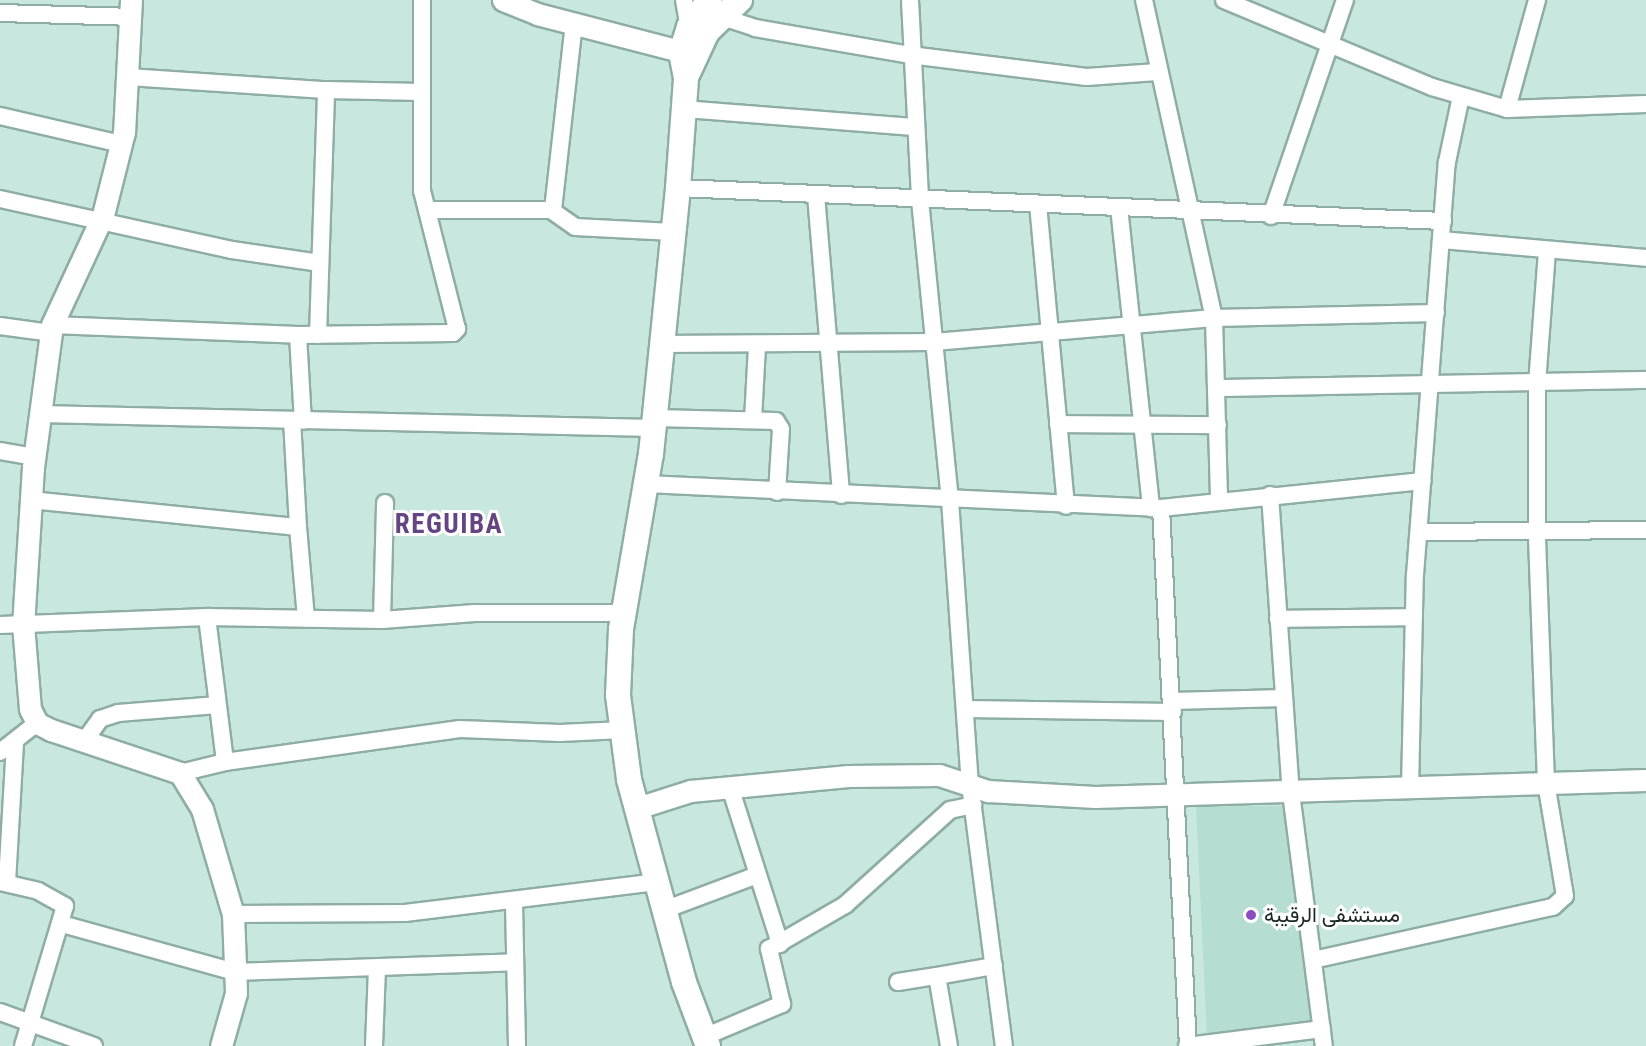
<!DOCTYPE html>
<html>
<head>
<meta charset="utf-8">
<style>
  body { margin:0 }
  #map { position:relative; width:1646px; height:1046px; overflow:hidden; background:#c8e8df; font-family:"Roboto Condensed",Vazirmatn,sans-serif }
  div>[style] { position:absolute }
  .built>* { inset:0; background:#b5ddd2 }
  .roads { filter:drop-shadow(2px 0 #8eada5) drop-shadow(-2px 0 #8eada5) drop-shadow(0 2px #8eada5) drop-shadow(0 -2px #8eada5) }
  .minor>* { height:16px; margin:-8px; padding:0 8px; transform-origin:8px; border-radius:8px; background:#fff }
  .tertiary>* { height:21px; margin:-10.5px; padding:0 10.5px; transform-origin:10.5px; border-radius:10.5px; background:#fff }
  .secondary>* { height:24px; margin:-12px; padding:0 12px; transform-origin:12px; border-radius:12px; background:#fff }
  .dots>* { width:16px; height:16px; translate:-50% -50%; box-sizing:border-box; border:3px solid #fff; border-radius:50% }
  span { translate:-50% -50%; white-space:nowrap; text-align:center; line-height:1.15; -webkit-text-stroke:6px #fff; paint-order:stroke }
  .poi-label { font-size:21px; color:#192622 }
  .left { translate:0 -50%; text-align:left }
  .district-label { font-size:27px; color:#644581; font-weight:700; letter-spacing:1.5px }
</style>
</head>
<body>
<div id="map">
  <div class="built">
    <div style="clip-path:polygon(1196px 806px,1286px 806px,1316px 1024px,1207px 1038px)"></div>
  </div>
  <div class="roads">
    <div class="minor">
      <div style="left:684px;top:0;width:27px;rotate:80deg"></div>
      <div style="left:910px;top:0;width:200px;rotate:87.1deg"></div>
      <div style="left:920px;top:200px;width:301px;rotate:84.3deg"></div>
      <div style="left:950px;top:500px;width:286px;rotate:86deg"></div>
      <div style="left:970px;top:785px;width:263px;rotate:82.6deg"></div>
      <div style="left:1144px;top:0;width:326px;rotate:77.6deg"></div>
      <div style="left:1214px;top:318px;width:183px;rotate:88.4deg"></div>
      <div style="left:1224px;top:0;width:225px;rotate:22.7deg"></div>
      <div style="left:1432px;top:87px;width:78px;rotate:16.3deg"></div>
      <div style="left:1507px;top:109px;width:139px;rotate:-2.1deg"></div>
      <div style="left:0;top:13px;width:131px;rotate:1.7deg"></div>
      <div style="left:719px;top:16px;width:38px;rotate:18deg"></div>
      <div style="left:755px;top:28px;width:157px;rotate:9.9deg"></div>
      <div style="left:910px;top:55px;width:178px;rotate:7.1deg"></div>
      <div style="left:1087px;top:77px;width:70px;rotate:-4.1deg"></div>
      <div style="left:128px;top:77px;width:198px;rotate:3.8deg"></div>
      <div style="left:326px;top:90px;width:96px;rotate:1.2deg"></div>
      <div style="left:684px;top:109px;width:232px;rotate:4.5deg"></div>
      <div style="left:1507px;top:109px;width:113px;rotate:-74.6deg"></div>
      <div style="left:0;top:116px;width:124px;rotate:13deg"></div>
      <div style="left:678px;top:188px;width:766px;rotate:2.47deg"></div>
      <div style="left:816px;top:195px;width:301px;rotate:85.2deg"></div>
      <div style="left:0;top:199px;width:238px;rotate:12.4deg"></div>
      <div style="left:232px;top:250px;width:89px;rotate:8.4deg"></div>
      <div style="left:1038px;top:204px;width:303px;rotate:84.7deg"></div>
      <div style="left:1119px;top:207px;width:303px;rotate:83.9deg"></div>
      <div style="left:427px;top:210px;width:124px"></div>
      <div style="left:551px;top:210px;width:29px;rotate:35deg"></div>
      <div style="left:575px;top:227px;width:98px;rotate:2.9deg"></div>
      <div style="left:553px;top:210px;width:187px;rotate:-83.6deg"></div>
      <div style="left:1271px;top:216px;width:228px;rotate:-71.1deg"></div>
      <div style="left:1441px;top:240px;width:206px;rotate:5deg"></div>
      <div style="left:52px;top:325px;width:246px;rotate:2.3deg"></div>
      <div style="left:298px;top:335px;width:155px;rotate:-0.7deg"></div>
      <div style="left:453px;top:333px;width:6px;rotate:-45deg"></div>
      <div style="left:457px;top:329px;width:142px;rotate:-104.2deg"></div>
      <div style="left:422px;top:191px;width:191px;rotate:-90deg"></div>
      <div style="left:0;top:326px;width:51px;rotate:7.8deg"></div>
      <div style="left:298px;top:335px;width:86px;rotate:86.7deg"></div>
      <div style="left:318px;top:335px;width:245px;rotate:-88.1deg"></div>
      <div style="left:662px;top:344px;width:272px;rotate:-0.4deg"></div>
      <div style="left:934px;top:342px;width:281px;rotate:-4.9deg"></div>
      <div style="left:1214px;top:318px;width:222px;rotate:-1.3deg"></div>
      <div style="left:1218px;top:388px;width:428px;rotate:-1.1deg"></div>
      <div style="left:40px;top:414px;width:614px;rotate:1.31deg"></div>
      <div style="left:655px;top:418px;width:121px;rotate:1.4deg"></div>
      <div style="left:776px;top:421px;width:9px;rotate:58deg"></div>
      <div style="left:781px;top:429px;width:63px;rotate:93.6deg"></div>
      <div style="left:753px;top:420px;width:73px;rotate:-86.9deg"></div>
      <div style="left:1058px;top:424px;width:160px;rotate:0.4deg"></div>
      <div style="left:0;top:451px;width:35px;rotate:10deg"></div>
      <div style="left:646px;top:484px;width:516px;rotate:2.67deg"></div>
      <div style="left:1161px;top:508px;width:263px;rotate:-5.9deg"></div>
      <div style="left:1270px;top:495px;width:299px;rotate:86deg"></div>
      <div style="left:1291px;top:793px;width:255px;rotate:82.6deg"></div>
      <div style="left:31px;top:500px;width:268px;rotate:5.8deg"></div>
      <div style="left:298px;top:527px;width:107px;rotate:-93.2deg"></div>
      <div style="left:1161px;top:508px;width:539px;rotate:87.13deg"></div>
      <div style="left:298px;top:527px;width:92px;rotate:85deg"></div>
      <div style="left:1419px;top:532px;width:227px;rotate:-0.5deg"></div>
      <div style="left:207px;top:617px;width:146px;rotate:82.9deg"></div>
      <div style="left:1278px;top:619px;width:136px;rotate:-0.8deg"></div>
      <div style="left:382px;top:620px;width:117px;rotate:-88.5deg"></div>
      <div style="left:0;top:625px;width:207px;rotate:-2.2deg"></div>
      <div style="left:207px;top:617px;width:175px;rotate:1deg"></div>
      <div style="left:382px;top:620px;width:93px;rotate:-4.3deg"></div>
      <div style="left:475px;top:613px;width:149px"></div>
      <div style="left:1172px;top:701px;width:112px;rotate:-1.5deg"></div>
      <div style="left:966px;top:709px;width:207px;rotate:0.8deg"></div>
      <div style="left:85px;top:740px;width:26px;rotate:-54deg"></div>
      <div style="left:100px;top:719px;width:19px;rotate:-18deg"></div>
      <div style="left:118px;top:713px;width:100px;rotate:-4.6deg"></div>
      <div style="left:0;top:752px;width:47px;rotate:-38.1deg"></div>
      <div style="left:180px;top:773px;width:46px;rotate:-13.7deg"></div>
      <div style="left:225px;top:762px;width:237px;rotate:-8deg"></div>
      <div style="left:460px;top:729px;width:100px;rotate:2.3deg"></div>
      <div style="left:560px;top:733px;width:63px;rotate:-2.7deg"></div>
      <div style="left:730px;top:787px;width:165px;rotate:72.3deg"></div>
      <div style="left:1410px;top:788px;width:213px;rotate:-88.7deg"></div>
      <div style="left:1415px;top:575px;width:414px;rotate:-85.6deg"></div>
      <div style="left:1447px;top:162px;width:67px;rotate:-78deg"></div>
      <div style="left:0;top:882px;width:39px;rotate:13deg"></div>
      <div style="left:38px;top:891px;width:31px;rotate:29deg"></div>
      <div style="left:65px;top:906px;width:146px;rotate:106.7deg"></div>
      <div style="left:7px;top:882px;width:139px;rotate:-86.7deg"></div>
      <div style="left:514px;top:903px;width:143px;rotate:88.8deg"></div>
      <div style="left:664px;top:910px;width:99px;rotate:-20.6deg"></div>
      <div style="left:233px;top:914px;width:172px;rotate:-0.3deg"></div>
      <div style="left:405px;top:913px;width:253px;rotate:-7deg"></div>
      <div style="left:62px;top:924px;width:180px;rotate:15.5deg"></div>
      <div style="left:235px;top:972px;width:280px;rotate:-2deg"></div>
      <div style="left:1313px;top:960px;width:246px;rotate:-12.5deg"></div>
      <div style="left:1553px;top:907px;width:16px;rotate:-43deg"></div>
      <div style="left:1565px;top:896px;width:115px;rotate:-99.5deg"></div>
      <div style="left:1546px;top:783px;width:251px;rotate:-92.1deg"></div>
      <div style="left:1537px;top:532px;width:148px;rotate:-90deg"></div>
      <div style="left:1537px;top:384px;width:132px;rotate:-85.7deg"></div>
      <div style="left:898px;top:982px;width:39px;rotate:-9deg"></div>
      <div style="left:0;top:1012px;width:100px;rotate:19.9deg"></div>
      <div style="left:704px;top:1037px;width:85px;rotate:-22.9deg"></div>
      <div style="left:782px;top:1004px;width:57px;rotate:-103.3deg"></div>
      <div style="left:769px;top:949px;width:88px;rotate:-30.1deg"></div>
      <div style="left:845px;top:905px;width:142px;rotate:-42.1deg"></div>
      <div style="left:950px;top:810px;width:24px;rotate:-12deg"></div>
      <div style="left:374px;top:1046px;width:78px;rotate:-87.8deg"></div>
      <div style="left:949px;top:1046px;width:71px;rotate:-99.7deg"></div>
      <div style="left:937px;top:976px;width:58px;rotate:-10deg"></div>
      <div style="left:1187px;top:1046px;width:136px;rotate:-7.2deg"></div>
    </div>
    <div class="tertiary">
      <div style="left:131px;top:0;width:132px;rotate:93deg"></div>
      <div style="left:124px;top:132px;width:86px;rotate:104.2deg"></div>
      <div style="left:103px;top:215px;width:121px;rotate:114.9deg"></div>
      <div style="left:52px;top:325px;width:143px;rotate:97.6deg"></div>
      <div style="left:33px;top:467px;width:157px;rotate:93.6deg"></div>
      <div style="left:23px;top:624px;width:85px;rotate:85.3deg"></div>
      <div style="left:30px;top:709px;width:16px;rotate:63deg"></div>
      <div style="left:37px;top:723px;width:16px;rotate:27deg"></div>
      <div style="left:51px;top:730px;width:136px;rotate:18.4deg"></div>
      <div style="left:180px;top:773px;width:42px;rotate:58.6deg"></div>
      <div style="left:202px;top:809px;width:109px;rotate:73.6deg"></div>
      <div style="left:233px;top:914px;width:79px;rotate:87.8deg"></div>
      <div style="left:236px;top:993px;width:55px;rotate:105.8deg"></div>
      <div style="left:503px;top:0;width:37px;rotate:22deg"></div>
      <div style="left:537px;top:14px;width:164px;rotate:14.5deg"></div>
      <div style="left:637px;top:808px;width:56px;rotate:-17.8deg"></div>
      <div style="left:690px;top:791px;width:159px;rotate:-5.4deg"></div>
      <div style="left:848px;top:776px;width:91px;rotate:-0.6deg"></div>
      <div style="left:939px;top:775px;width:52px;rotate:18.1deg"></div>
      <div style="left:988px;top:791px;width:107px;rotate:3.2deg"></div>
      <div style="left:1095px;top:797px;width:551px;rotate:-1.77deg"></div>
    </div>
    <div class="secondary">
      <div style="left:688px;top:73px;width:45px;rotate:-65.1deg"></div>
      <div style="left:707px;top:32px;width:46px;rotate:-44.1deg"></div>
      <div style="left:708px;top:1046px;width:68px;rotate:-110.6deg"></div>
      <div style="left:684px;top:982px;width:210px;rotate:-105.2deg"></div>
      <div style="left:629px;top:779px;width:85px;rotate:-97.5deg"></div>
      <div style="left:618px;top:695px;width:66px;rotate:-87.4deg"></div>
      <div style="left:621px;top:629px;width:178px;rotate:-80.3deg"></div>
      <div style="left:651px;top:454px;width:267px;rotate:-84.2deg"></div>
      <div style="left:678px;top:188px;width:110px;rotate:-85.8deg"></div>
      <div style="left:686px;top:78px;width:26px;rotate:-101deg"></div>
      <div style="left:681px;top:52px;width:26px;rotate:-72deg"></div>
      <div style="left:689px;top:27px;width:34px;rotate:-53deg"></div>
    </div>
  </div>
  <div class="dots">
    <div style="left:1251px;top:915px;background:#8d4dc2"></div>
  </div>
  <div class="poi-label">
    <span class="left" style="left:1264px;top:915px">مستشفى الرقيبة</span>
  </div>
  <div class="district-label">
    <span style="left:449px;top:525px">REGUIBA</span>
  </div>
</div>
</body>
</html>
